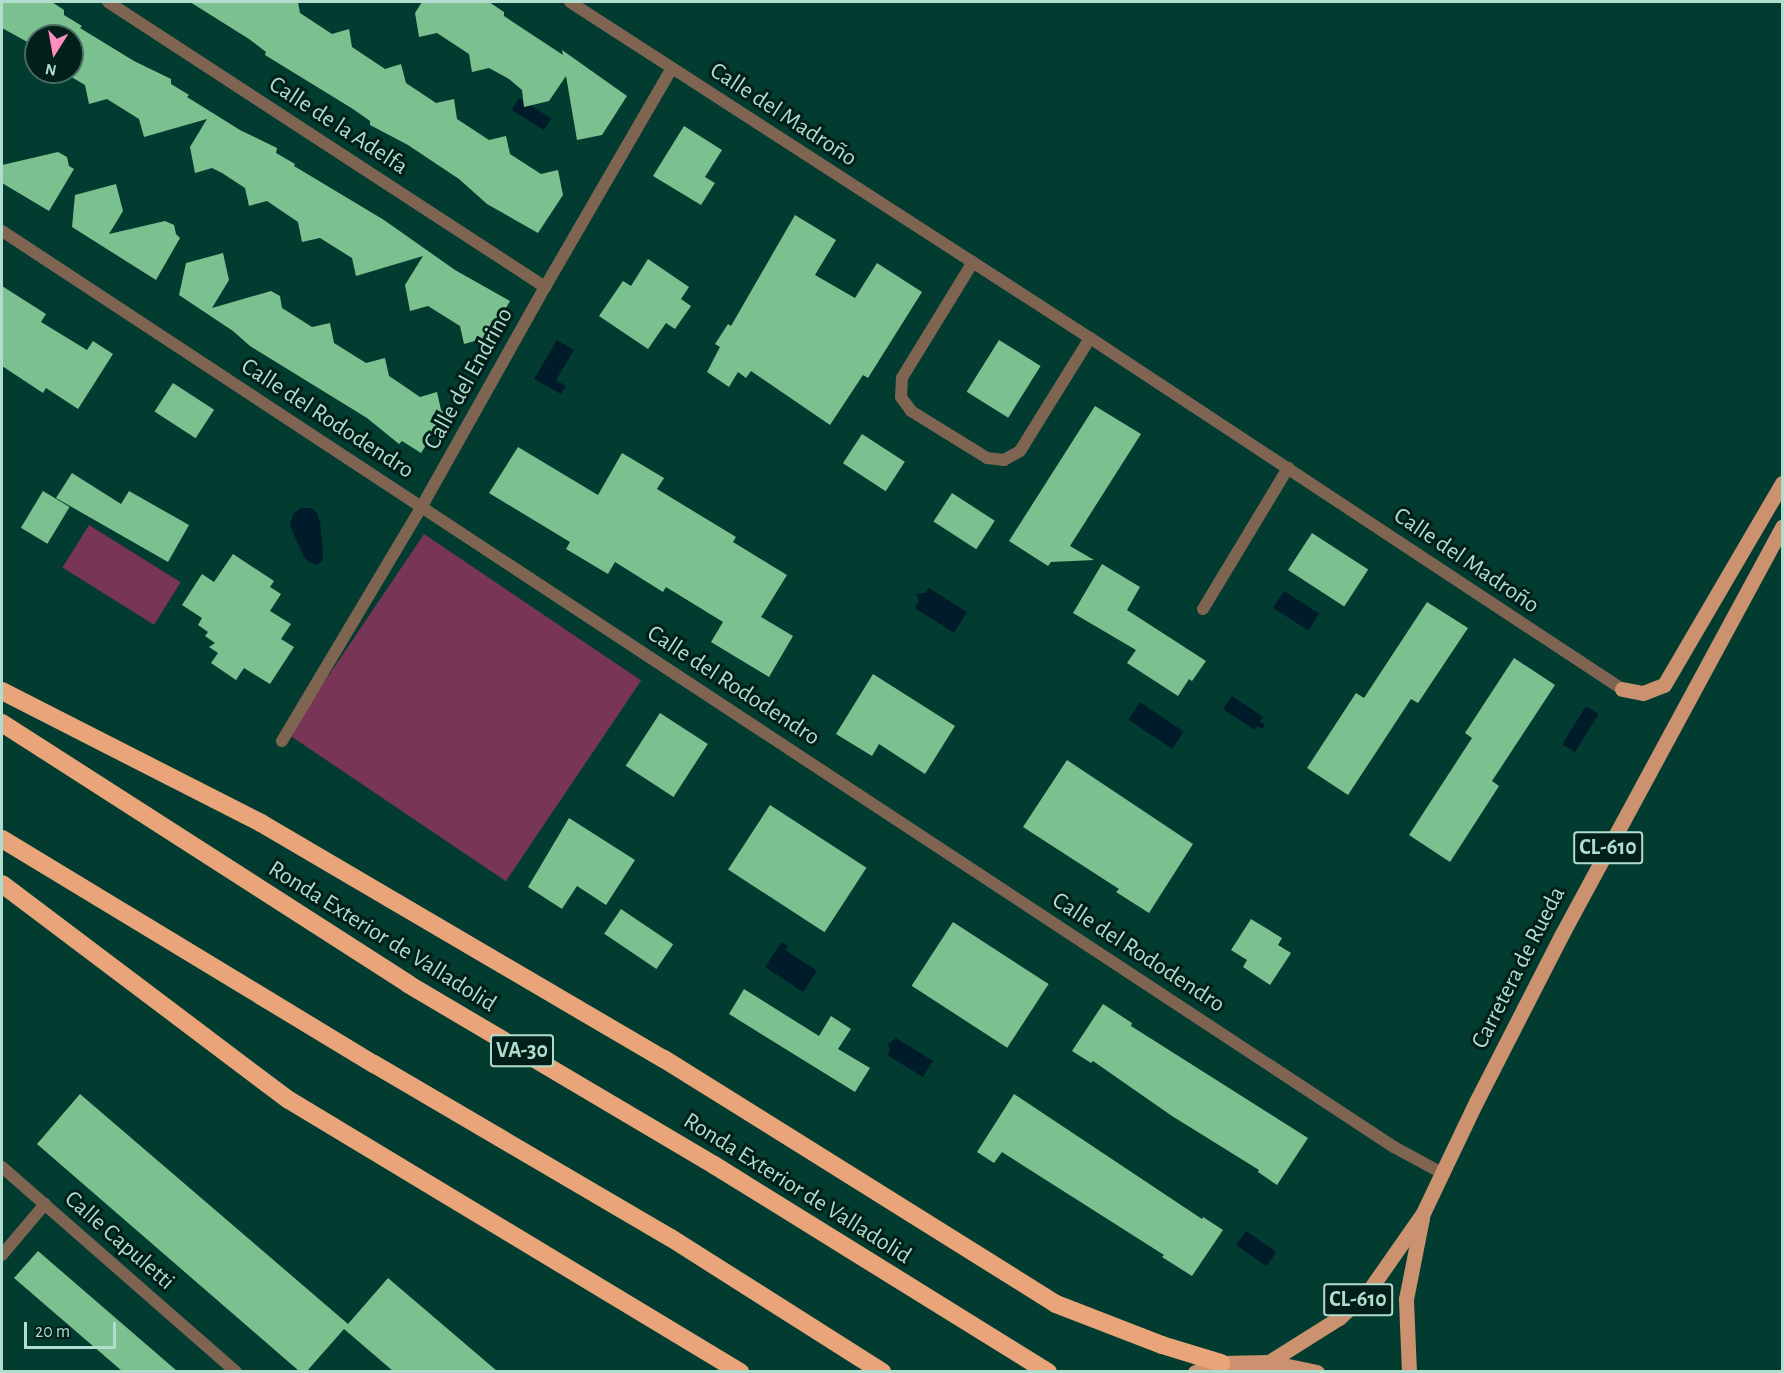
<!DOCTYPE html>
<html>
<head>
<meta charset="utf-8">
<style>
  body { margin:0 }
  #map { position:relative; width:1784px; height:1373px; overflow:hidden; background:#023c30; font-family:"Alegreya Sans",sans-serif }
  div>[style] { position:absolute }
  .green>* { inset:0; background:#793555; transform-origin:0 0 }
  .water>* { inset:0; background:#001b29; transform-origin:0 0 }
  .building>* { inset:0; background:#7bc190; transform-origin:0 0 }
  .minor>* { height:12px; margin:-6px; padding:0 6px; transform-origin:6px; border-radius:6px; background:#806452 }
  .primary>* { height:15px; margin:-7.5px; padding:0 7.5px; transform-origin:7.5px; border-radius:7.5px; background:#cc926f }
  .motorway>* { height:18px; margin:-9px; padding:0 9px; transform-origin:9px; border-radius:9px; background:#e9a579 }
  span { translate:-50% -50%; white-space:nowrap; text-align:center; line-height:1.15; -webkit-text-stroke:6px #022019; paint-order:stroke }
  .shield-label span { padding:2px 4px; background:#022019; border:2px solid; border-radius:4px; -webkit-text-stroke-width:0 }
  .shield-label { font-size:22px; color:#b1ddce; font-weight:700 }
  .street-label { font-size:24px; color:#b1ddce }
  .frame { position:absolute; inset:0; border:3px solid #b1ddce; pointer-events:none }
  .north { position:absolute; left:24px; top:24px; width:60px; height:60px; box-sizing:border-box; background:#022019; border:2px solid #486c61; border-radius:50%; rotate:191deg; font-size:16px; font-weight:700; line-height:24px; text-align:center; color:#b1ddce }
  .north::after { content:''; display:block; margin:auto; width:21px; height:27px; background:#fd8ebf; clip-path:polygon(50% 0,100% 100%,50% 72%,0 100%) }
  .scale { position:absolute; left:24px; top:1322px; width:92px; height:27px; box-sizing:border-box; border:3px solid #b1ddce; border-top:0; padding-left:8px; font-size:18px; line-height:21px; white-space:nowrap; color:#b1ddce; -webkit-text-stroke:4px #022019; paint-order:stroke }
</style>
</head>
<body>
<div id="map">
  <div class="green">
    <div style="left:89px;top:525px;width:108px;height:50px;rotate:32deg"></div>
    <div style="left:424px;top:534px;width:262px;height:242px;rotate:34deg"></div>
  </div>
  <div class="water">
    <div style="left:519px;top:98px;width:38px;height:14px;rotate:32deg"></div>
    <div style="clip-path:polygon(557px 340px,574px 350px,556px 380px,566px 386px,561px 394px,534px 379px)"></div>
    <div style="clip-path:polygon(301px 508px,311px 508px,317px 513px,320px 522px,323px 554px,322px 562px,315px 565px,305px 559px,290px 526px,293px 514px)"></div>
    <div style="clip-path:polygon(929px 588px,967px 612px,954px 633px,915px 608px,919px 600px,916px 594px,925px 593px)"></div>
    <div style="left:1284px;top:591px;width:42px;height:20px;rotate:33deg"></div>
    <div style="clip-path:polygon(1232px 696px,1263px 717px,1260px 721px,1265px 725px,1262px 729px,1257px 726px,1255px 730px,1223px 709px)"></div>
    <div style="left:1140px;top:702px;width:53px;height:21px;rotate:34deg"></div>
    <div style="left:1586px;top:706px;width:15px;height:45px;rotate:32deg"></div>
    <div style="clip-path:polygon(782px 942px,788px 946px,785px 950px,817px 971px,803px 992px,765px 967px)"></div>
    <div style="clip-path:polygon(896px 1038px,933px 1061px,923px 1077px,887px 1055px,890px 1050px,888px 1044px)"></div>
    <div style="left:1246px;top:1231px;width:37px;height:17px;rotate:35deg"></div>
  </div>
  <div class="building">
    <div style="clip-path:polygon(2px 2px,52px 2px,64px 10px,64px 15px,82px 26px,80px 28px,134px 61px,171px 79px,171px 84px,189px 95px,187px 97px,240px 130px,277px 148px,276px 153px,295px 164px,294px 166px,384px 220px,455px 270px,510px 301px,489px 337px,464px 344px,460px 326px,428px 306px,410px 311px,405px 285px,423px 256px,356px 276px,352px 258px,320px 238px,302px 242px,298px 222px,267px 201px,249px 206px,245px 188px,222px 173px,212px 168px,195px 173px,190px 147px,207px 119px,144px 137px,139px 119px,107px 99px,89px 104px,85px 85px,63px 72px,72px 72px,72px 36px,36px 36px,36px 62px,31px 44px,2px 28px)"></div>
    <div style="clip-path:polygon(190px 2px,298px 2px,300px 13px,332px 34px,349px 29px,352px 47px,385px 69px,401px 64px,406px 83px,436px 103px,454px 99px,457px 119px,489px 140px,506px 136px,510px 154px,541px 174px,558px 170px,563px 195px,538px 233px,487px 204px,459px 179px,408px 145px,370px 125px,370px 121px,353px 109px,265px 55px,266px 52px,249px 39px)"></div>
    <div style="clip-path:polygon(422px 2px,489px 2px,504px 12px,504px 16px,563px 55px,562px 50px,627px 96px,602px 135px,577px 140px,566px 76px,549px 101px,524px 107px,522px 90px,509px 79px,489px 68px,472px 72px,469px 54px,437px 33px,419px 37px,415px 13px)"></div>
    <div style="clip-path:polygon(684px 126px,722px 150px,705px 177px,715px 183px,701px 205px,653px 176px)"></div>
    <div style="clip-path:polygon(58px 152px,67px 157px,69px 166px,74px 169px,49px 211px,2px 183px,2px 165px)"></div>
    <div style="clip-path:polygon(116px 184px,123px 211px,109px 234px,165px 221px,174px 225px,176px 234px,180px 238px,156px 280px,72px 227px,75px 195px)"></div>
    <div style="clip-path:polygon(795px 215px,836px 240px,815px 275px,855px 298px,877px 263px,922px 292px,868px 378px,863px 375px,830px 425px,751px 371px,746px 378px,738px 372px,729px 387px,707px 372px,720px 347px,715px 344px,728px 324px,731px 326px)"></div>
    <div style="clip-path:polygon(223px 253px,229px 280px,212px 308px,271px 291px,280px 296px,282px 308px,312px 327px,330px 323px,334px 343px,366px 363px,385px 358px,389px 376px,401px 384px,420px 397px,437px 392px,441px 410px,446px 414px,421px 453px,402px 441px,399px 444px,367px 418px,250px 346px,233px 331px,179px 295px,186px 263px)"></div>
    <div style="clip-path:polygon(648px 259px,689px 287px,681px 299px,691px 306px,675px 329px,666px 323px,648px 349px,599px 316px,623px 281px,631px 286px)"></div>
    <div style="clip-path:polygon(2px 286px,46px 314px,41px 322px,87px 350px,93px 341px,113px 354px,78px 409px,46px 388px,43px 393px,2px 366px)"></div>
    <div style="left:999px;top:340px;width:49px;height:61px;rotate:32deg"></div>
    <div style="left:173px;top:383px;width:49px;height:34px;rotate:33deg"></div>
    <div style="clip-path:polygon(1095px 406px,1141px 434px,1070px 546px,1094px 560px,1051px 562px,1048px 566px,1009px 541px)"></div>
    <div style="left:862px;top:434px;width:51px;height:35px;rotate:33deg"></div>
    <div style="clip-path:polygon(518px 447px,598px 495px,622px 453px,664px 478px,657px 489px,736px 537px,733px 542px,787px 575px,761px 617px,793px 636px,769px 677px,711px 642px,723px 622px,666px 587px,663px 592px,615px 562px,608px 574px,566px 549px,570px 542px,489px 493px)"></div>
    <div style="clip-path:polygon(72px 473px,121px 504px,129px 491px,189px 525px,168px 562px,56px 498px)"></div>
    <div style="left:43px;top:491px;width:31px;height:43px;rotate:31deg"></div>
    <div style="left:952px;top:493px;width:51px;height:34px;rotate:33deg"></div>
    <div style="left:1312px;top:533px;width:67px;height:44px;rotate:33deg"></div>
    <div style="clip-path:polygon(233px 554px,274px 581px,270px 587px,281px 594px,270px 611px,291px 624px,281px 639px,294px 647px,270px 684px,244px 668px,236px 680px,211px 663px,218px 653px,209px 647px,215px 643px,205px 636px,208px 632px,198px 625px,202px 618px,182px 605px,202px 574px,214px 582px)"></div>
    <div style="clip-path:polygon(1102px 564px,1140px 587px,1127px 610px,1206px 661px,1192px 681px,1189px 679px,1178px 696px,1127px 663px,1136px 650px,1073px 613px)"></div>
    <div style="clip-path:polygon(1427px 602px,1468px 628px,1418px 703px,1411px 699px,1348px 795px,1307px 768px,1356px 693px,1364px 698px)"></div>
    <div style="clip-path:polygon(1514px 658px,1555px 685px,1492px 781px,1499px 786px,1450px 862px,1409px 835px,1472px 738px,1465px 733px)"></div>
    <div style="clip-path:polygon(873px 674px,955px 726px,925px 774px,879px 744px,872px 756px,836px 734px)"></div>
    <div style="left:660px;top:713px;width:57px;height:63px;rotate:33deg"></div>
    <div style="clip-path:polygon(1067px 760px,1193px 844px,1149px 913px,1116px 892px,1119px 889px,1023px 827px)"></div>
    <div style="left:770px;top:805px;width:115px;height:77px;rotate:33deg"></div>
    <div style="clip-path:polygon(569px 818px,635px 860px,606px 905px,577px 886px,562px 909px,528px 887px)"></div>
    <div style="left:621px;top:909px;width:63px;height:30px;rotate:34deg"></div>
    <div style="clip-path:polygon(1251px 919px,1282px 938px,1278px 945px,1291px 953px,1270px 985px,1243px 967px,1247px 960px,1231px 950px)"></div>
    <div style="left:953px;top:922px;width:114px;height:76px;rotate:33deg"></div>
    <div style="clip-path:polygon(744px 989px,819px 1036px,831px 1016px,851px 1029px,838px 1049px,870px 1068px,855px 1092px,729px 1014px)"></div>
    <div style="clip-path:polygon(1103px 1004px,1132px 1023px,1131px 1026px,1308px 1138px,1277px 1185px,1258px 1172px,1259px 1170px,1172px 1116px,1093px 1061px,1091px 1063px,1072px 1051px)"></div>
    <div style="clip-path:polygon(80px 1094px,348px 1324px,388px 1278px,497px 1371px,393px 1371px,344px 1329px,307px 1371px,299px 1371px,37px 1144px)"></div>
    <div style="clip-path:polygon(1014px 1094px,1202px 1219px,1203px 1217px,1223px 1230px,1192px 1276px,1162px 1257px,1164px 1255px,1002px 1152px,994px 1163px,977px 1152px)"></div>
    <div style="clip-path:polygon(38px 1251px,177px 1371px,122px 1371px,14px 1278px)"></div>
  </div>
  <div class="minor">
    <div style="left:108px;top:2px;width:522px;rotate:33.11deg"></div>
    <div style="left:570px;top:2px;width:619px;rotate:32.87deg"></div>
    <div style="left:1090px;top:338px;width:637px;rotate:33.42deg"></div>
    <div style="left:2px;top:231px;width:1666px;rotate:33.35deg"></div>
    <div style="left:1394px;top:1147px;width:55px;rotate:28.4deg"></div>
    <div style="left:973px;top:262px;width:136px;rotate:121.5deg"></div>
    <div style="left:902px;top:378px;width:19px;rotate:93deg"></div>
    <div style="left:901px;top:397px;width:17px;rotate:54deg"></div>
    <div style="left:911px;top:411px;width:89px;rotate:31.7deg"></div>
    <div style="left:987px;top:458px;width:17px;rotate:7deg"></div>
    <div style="left:1004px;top:460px;width:18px;rotate:-29deg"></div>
    <div style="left:1020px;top:451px;width:133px;rotate:-58.2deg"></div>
    <div style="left:1203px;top:609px;width:165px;rotate:-58.9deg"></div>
    <div style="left:282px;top:741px;width:274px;rotate:-59.2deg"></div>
    <div style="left:422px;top:506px;width:251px;rotate:-60.7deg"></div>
    <div style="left:545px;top:287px;width:253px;rotate:-59.9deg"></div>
    <div style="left:2px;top:1167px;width:311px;rotate:41.2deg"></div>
    <div style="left:2px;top:1255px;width:67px;rotate:-49.9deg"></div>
  </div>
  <div class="primary">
    <div style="left:1622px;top:689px;width:21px;rotate:11deg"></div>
    <div style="left:1643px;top:693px;width:22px;rotate:-21deg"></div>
    <div style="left:1664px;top:685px;width:234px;rotate:-59.7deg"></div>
    <div style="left:1269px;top:1362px;width:83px;rotate:-32.2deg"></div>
    <div style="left:1339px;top:1318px;width:42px;rotate:-43.1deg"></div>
    <div style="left:1370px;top:1289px;width:93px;rotate:-55.1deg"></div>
    <div style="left:1423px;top:1213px;width:123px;rotate:-64.5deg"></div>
    <div style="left:1476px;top:1102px;width:189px;rotate:-62.9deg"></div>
    <div style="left:1562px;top:934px;width:463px;rotate:-61.6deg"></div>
    <div style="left:1195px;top:1372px;width:28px;rotate:-19deg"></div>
    <div style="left:1221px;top:1363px;width:48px;rotate:-1.2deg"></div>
    <div style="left:1269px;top:1362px;width:49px;rotate:11.8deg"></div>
    <div style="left:1409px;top:1372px;width:73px;rotate:-92.4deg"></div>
    <div style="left:1406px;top:1299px;width:83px;rotate:-78.8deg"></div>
  </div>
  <div class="motorway">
    <div style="left:2px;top:691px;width:291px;rotate:27deg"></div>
    <div style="left:261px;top:823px;width:467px;rotate:30.4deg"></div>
    <div style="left:664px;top:1059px;width:462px;rotate:32deg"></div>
    <div style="left:1056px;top:1304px;width:114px;rotate:21.1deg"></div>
    <div style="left:1162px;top:1345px;width:62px;rotate:17deg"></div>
    <div style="left:2px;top:723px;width:483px;rotate:32.7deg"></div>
    <div style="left:408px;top:984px;width:356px;rotate:30.6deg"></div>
    <div style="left:714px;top:1165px;width:393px;rotate:31.8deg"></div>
    <div style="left:2px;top:839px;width:435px;rotate:31.2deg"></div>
    <div style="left:374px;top:1064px;width:344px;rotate:30.4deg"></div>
    <div style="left:671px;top:1238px;width:250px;rotate:32.4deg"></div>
    <div style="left:2px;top:884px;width:359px;rotate:37deg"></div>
    <div style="left:289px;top:1100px;width:527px;rotate:31.09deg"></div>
  </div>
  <div class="shield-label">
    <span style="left:1608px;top:848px">CL-610</span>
    <span style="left:522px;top:1051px">VA-30</span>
    <span style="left:1358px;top:1300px">CL-610</span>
  </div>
  <div class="street-label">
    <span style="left:783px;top:115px;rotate:33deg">Calle del Madroño</span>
    <span style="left:338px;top:126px;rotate:33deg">Calle de la Adelfa</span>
    <span style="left:469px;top:379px;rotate:-61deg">Calle del Endrino</span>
    <span style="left:327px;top:419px;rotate:33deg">Calle del Rododendro</span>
    <span style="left:1466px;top:561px;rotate:34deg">Calle del Madroño</span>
    <span style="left:733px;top:686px;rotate:33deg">Calle del Rododendro</span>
    <span style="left:382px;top:937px;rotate:32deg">Ronda Exterior de Valladolid</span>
    <span style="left:1138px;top:953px;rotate:33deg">Calle del Rododendro</span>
    <span style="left:1519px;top:968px;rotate:-63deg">Carretera de Rueda</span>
    <span style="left:797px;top:1189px;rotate:32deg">Ronda Exterior de Valladolid</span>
    <span style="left:119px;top:1241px;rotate:41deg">Calle Capuletti</span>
  </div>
  <div class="frame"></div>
  <div class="north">N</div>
  <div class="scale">20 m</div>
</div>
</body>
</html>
